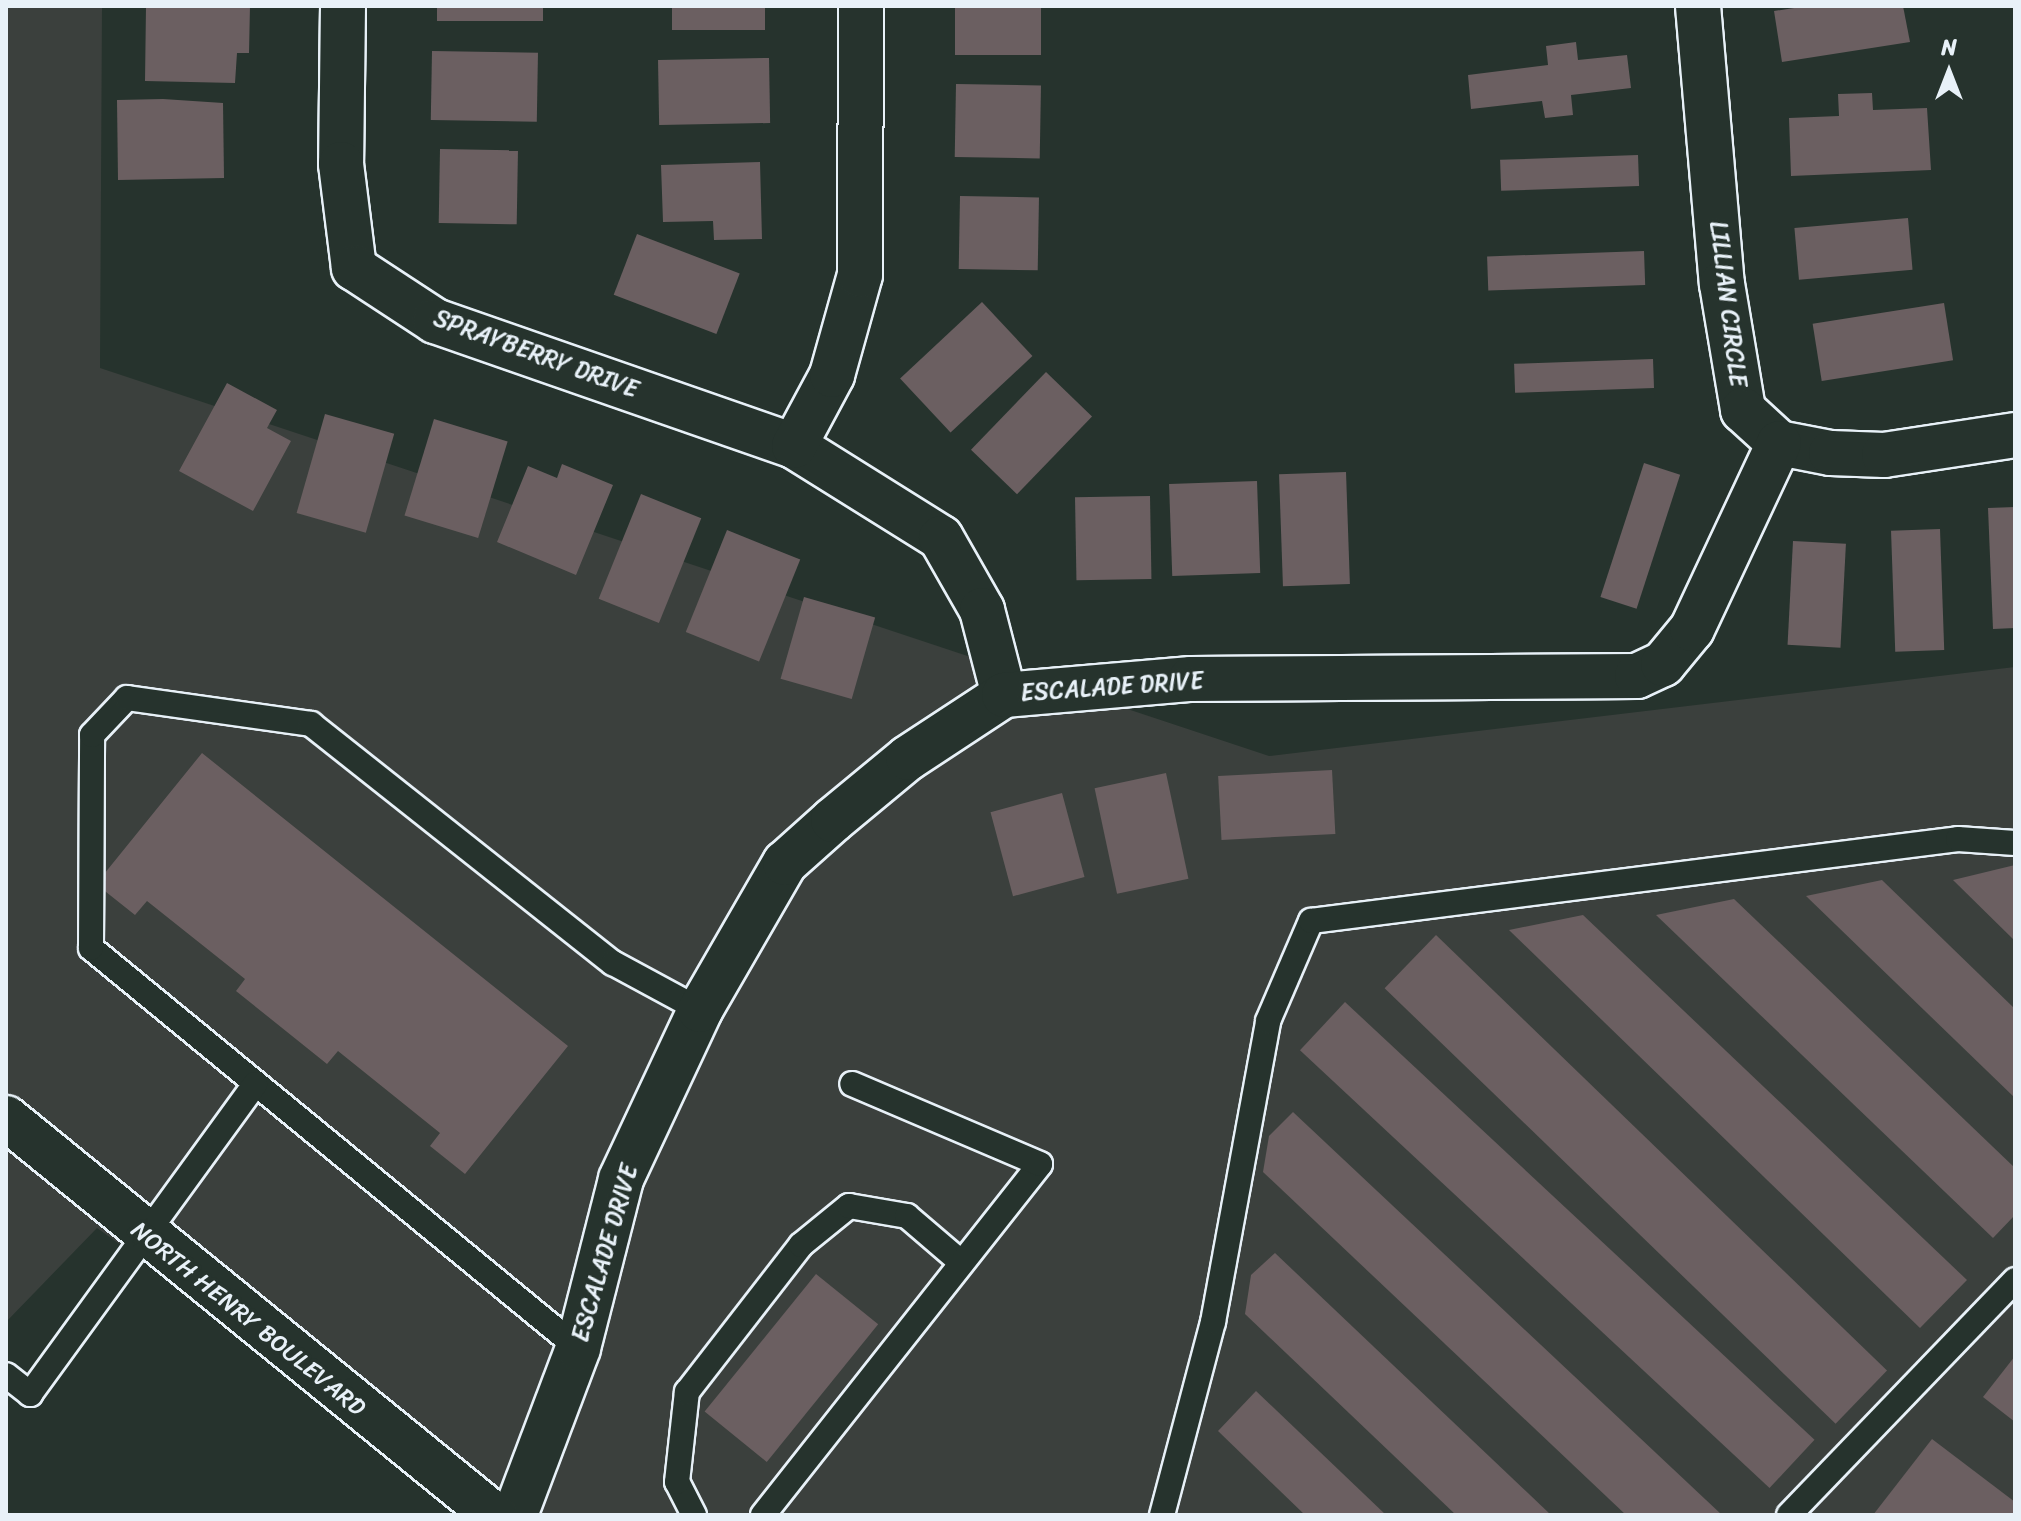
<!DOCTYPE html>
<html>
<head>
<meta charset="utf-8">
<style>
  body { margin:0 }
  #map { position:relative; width:2021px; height:1521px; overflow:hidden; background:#26332d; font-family:Sriracha,sans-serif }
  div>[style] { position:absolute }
  .built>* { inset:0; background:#3b403d }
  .building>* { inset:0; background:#6b5f61; transform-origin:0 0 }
  .roads { filter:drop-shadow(2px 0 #e8f1f8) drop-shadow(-2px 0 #e8f1f8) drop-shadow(0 2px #e8f1f8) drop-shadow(0 -2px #e8f1f8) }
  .lane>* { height:24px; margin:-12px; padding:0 12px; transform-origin:12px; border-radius:12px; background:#26332d }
  .street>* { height:44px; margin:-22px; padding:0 22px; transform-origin:22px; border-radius:22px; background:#26332d }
  .highway>* { height:44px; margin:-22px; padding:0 22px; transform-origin:22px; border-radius:22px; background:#26332d }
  span { translate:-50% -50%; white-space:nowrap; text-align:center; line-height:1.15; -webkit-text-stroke:7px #26332d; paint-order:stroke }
  .street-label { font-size:24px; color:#e8f1f8 }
  .frame { position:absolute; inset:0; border:8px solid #e8f1f8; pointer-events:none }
  .north { position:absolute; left:1909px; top:32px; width:80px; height:80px; -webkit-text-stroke:6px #26332d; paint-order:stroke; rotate:0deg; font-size:22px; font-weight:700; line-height:32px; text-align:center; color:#e8f1f8 }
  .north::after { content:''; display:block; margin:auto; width:28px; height:36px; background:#e8f1f8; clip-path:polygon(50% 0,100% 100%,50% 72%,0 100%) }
</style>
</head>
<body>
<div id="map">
  <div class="built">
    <div style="clip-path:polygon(6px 6px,102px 6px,100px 368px,1269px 756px,2015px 667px,2015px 1515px,499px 1515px,97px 1228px,6px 1322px)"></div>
  </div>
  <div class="building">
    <div style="clip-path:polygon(146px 6px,250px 6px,249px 53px,237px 53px,235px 83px,145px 81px)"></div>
    <div style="left:437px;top:6px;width:106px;height:15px"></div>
    <div style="left:672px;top:6px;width:93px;height:24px"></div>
    <div style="left:955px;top:6px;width:86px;height:49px"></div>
    <div style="clip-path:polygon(1807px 6px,1903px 6px,1910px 42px,1782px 62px,1774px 11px)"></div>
    <div style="clip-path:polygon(1576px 42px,1578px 60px,1627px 55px,1631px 88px,1571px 95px,1573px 115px,1545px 118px,1542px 101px,1471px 109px,1468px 75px,1548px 65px,1546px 46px)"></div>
    <div style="left:432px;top:51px;width:106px;height:69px;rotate:1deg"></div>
    <div style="left:769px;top:58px;width:65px;height:111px;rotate:89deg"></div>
    <div style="left:956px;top:84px;width:85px;height:73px;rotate:1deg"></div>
    <div style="clip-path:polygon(1872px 93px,1873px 110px,1927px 108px,1931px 170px,1791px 176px,1789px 118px,1839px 116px,1838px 94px)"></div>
    <div style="clip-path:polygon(163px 99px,223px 103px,224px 178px,118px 180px,117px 100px)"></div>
    <div style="left:440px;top:149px;width:78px;height:74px;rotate:1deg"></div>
    <div style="left:1638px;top:155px;width:31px;height:138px;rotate:88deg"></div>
    <div style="clip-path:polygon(760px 162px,762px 239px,714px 240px,713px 221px,663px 222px,661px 165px)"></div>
    <div style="left:960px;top:196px;width:79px;height:73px;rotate:1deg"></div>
    <div style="left:1908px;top:218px;width:52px;height:114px;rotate:85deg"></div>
    <div style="left:637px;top:234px;width:110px;height:65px;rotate:21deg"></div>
    <div style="left:1644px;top:251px;width:34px;height:157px;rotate:88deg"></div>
    <div style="left:982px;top:302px;width:74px;height:112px;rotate:47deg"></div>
    <div style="left:1944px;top:303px;width:58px;height:133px;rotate:81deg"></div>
    <div style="left:1653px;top:359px;width:29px;height:139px;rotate:88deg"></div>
    <div style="left:1046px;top:372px;width:64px;height:108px;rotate:44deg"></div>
    <div style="clip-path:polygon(227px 383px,277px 410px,267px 428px,291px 441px,253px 511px,179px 471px)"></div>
    <div style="left:325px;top:414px;width:72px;height:103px;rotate:16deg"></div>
    <div style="left:434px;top:419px;width:77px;height:101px;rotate:17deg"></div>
    <div style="left:1644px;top:463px;width:38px;height:141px;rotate:18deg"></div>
    <div style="clip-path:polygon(562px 464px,613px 485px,576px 575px,497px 542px,528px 466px,557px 478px)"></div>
    <div style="left:1346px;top:472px;width:112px;height:67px;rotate:88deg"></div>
    <div style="left:1257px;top:481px;width:92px;height:88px;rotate:88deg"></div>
    <div style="left:641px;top:494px;width:65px;height:113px;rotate:22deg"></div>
    <div style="left:1150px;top:496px;width:83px;height:75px;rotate:89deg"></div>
    <div style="clip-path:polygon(2015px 507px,2015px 628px,1993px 629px,1988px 508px)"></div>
    <div style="left:1940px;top:529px;width:121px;height:49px;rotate:88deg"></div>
    <div style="left:727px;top:530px;width:79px;height:110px;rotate:22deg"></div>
    <div style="left:1793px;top:541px;width:53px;height:104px;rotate:3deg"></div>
    <div style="left:804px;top:597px;width:74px;height:85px;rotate:16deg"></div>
    <div style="clip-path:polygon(202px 753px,568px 1046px,465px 1174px,430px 1146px,440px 1133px,338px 1051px,327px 1064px,236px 991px,245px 979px,147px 901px,135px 915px,96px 884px)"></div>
    <div style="left:1332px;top:770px;width:64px;height:114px;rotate:87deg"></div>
    <div style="left:1166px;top:773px;width:108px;height:73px;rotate:78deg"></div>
    <div style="left:1062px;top:793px;width:87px;height:74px;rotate:75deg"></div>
    <div style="clip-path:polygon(2015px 865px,2015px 941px,1953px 880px)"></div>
    <div style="clip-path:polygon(1882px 880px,2015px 1009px,2015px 1098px,1806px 896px)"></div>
    <div style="clip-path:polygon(1734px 899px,2015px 1168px,2015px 1215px,1993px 1238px,1656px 915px)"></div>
    <div style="clip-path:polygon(1583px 915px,1967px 1280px,1920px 1328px,1509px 930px)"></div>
    <div style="left:1436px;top:935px;width:627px;height:74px;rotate:44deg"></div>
    <div style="left:1345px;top:1002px;width:642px;height:66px;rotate:43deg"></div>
    <div style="clip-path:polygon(1293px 1112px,1722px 1515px,1626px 1515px,1263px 1172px,1269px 1136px)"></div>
    <div style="clip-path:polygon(1275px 1253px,1551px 1515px,1456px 1515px,1245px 1314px,1251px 1275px)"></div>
    <div style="left:816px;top:1274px;width:80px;height:177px;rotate:39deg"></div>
    <div style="clip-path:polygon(2015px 1356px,2015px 1422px,1983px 1397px)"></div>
    <div style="clip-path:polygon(1256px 1391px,1386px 1515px,1305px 1515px,1218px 1431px)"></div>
    <div style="clip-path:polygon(1932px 1439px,2015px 1502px,2015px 1515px,1873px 1515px)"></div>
  </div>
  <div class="roads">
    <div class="lane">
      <div style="left:578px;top:1348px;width:630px;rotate:-140.6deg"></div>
      <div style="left:91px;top:948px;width:213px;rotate:-89.7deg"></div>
      <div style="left:92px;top:735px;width:51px;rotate:-46.6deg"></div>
      <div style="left:127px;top:698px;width:186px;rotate:8deg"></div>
      <div style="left:311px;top:724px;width:385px;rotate:38.4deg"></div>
      <div style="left:613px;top:963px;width:99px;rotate:28.4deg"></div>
      <div style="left:6px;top:1375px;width:31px;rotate:38deg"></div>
      <div style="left:30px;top:1394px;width:383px;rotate:-54deg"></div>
      <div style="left:694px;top:1515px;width:37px;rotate:-117deg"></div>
      <div style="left:677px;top:1482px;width:91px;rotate:-83.7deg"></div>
      <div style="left:687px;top:1392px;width:186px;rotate:-52.2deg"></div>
      <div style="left:801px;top:1245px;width:62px;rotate:-39.1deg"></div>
      <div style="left:849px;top:1206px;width:59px;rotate:9.8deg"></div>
      <div style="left:907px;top:1216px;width:72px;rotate:40.5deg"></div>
      <div style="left:763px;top:1515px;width:447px;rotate:-51.7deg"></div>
      <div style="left:1040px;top:1164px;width:204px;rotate:-156.9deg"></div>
      <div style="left:1162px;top:1515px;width:200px;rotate:-75.2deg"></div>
      <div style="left:1213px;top:1322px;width:306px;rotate:-79.6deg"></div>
      <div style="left:1268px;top:1021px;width:109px;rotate:-66.7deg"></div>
      <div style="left:1311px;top:921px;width:652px;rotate:-7.22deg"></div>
      <div style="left:1958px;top:839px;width:57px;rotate:4deg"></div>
      <div style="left:1789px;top:1515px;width:326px;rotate:-46.1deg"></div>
    </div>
    <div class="street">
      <div style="left:343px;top:6px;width:158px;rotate:90.7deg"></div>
      <div style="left:341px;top:164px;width:105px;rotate:82.9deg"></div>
      <div style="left:354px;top:268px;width:97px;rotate:33.2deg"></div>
      <div style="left:435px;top:321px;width:380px;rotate:19.2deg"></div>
      <div style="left:794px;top:446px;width:173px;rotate:32deg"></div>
      <div style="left:941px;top:538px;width:83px;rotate:60.3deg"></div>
      <div style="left:982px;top:610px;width:88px;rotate:75.5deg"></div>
      <div style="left:1698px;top:6px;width:279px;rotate:85.1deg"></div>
      <div style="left:1722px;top:284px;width:128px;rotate:80.5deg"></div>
      <div style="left:1743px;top:410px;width:49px;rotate:42.5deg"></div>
      <div style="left:1779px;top:443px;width:53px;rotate:10.9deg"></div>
      <div style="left:1831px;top:453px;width:53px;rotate:2.2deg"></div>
      <div style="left:1884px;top:455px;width:133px;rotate:-8.7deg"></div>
      <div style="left:794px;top:446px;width:81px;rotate:-61.8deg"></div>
      <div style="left:832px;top:375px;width:104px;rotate:-74.4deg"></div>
      <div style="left:860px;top:275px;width:269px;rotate:-89.8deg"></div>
      <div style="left:515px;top:1515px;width:178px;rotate:-69.3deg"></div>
      <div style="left:578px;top:1348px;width:174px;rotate:-75.7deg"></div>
      <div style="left:621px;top:1179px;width:187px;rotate:-64.9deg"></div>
      <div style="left:700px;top:1010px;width:170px;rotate:-60deg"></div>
      <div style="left:785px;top:863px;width:64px;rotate:-41.9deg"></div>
      <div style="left:833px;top:820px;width:97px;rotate:-39.6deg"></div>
      <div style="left:908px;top:758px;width:115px;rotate:-33.3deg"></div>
      <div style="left:1004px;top:695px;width:188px;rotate:-4.9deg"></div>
      <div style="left:1191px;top:679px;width:446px;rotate:-0.4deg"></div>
      <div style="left:1637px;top:676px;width:29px;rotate:-25deg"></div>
      <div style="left:1663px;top:664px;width:45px;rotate:-50.4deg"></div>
      <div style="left:1692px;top:629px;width:205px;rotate:-64.9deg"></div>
    </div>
    <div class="highway">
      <div style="left:6px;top:1118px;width:629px;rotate:39.13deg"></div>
    </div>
  </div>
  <div class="street-label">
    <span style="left:1728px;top:304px;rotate:83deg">LILLIAN CIRCLE</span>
    <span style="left:536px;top:354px;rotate:20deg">SPRAYBERRY DRIVE</span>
    <span style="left:1112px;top:687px;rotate:-4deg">ESCALADE DRIVE</span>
    <span style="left:605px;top:1253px;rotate:-74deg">ESCALADE DRIVE</span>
    <span style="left:248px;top:1319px;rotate:39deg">NORTH HENRY BOULEVARD</span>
  </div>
  <div class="frame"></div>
  <div class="north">N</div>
</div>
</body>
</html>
